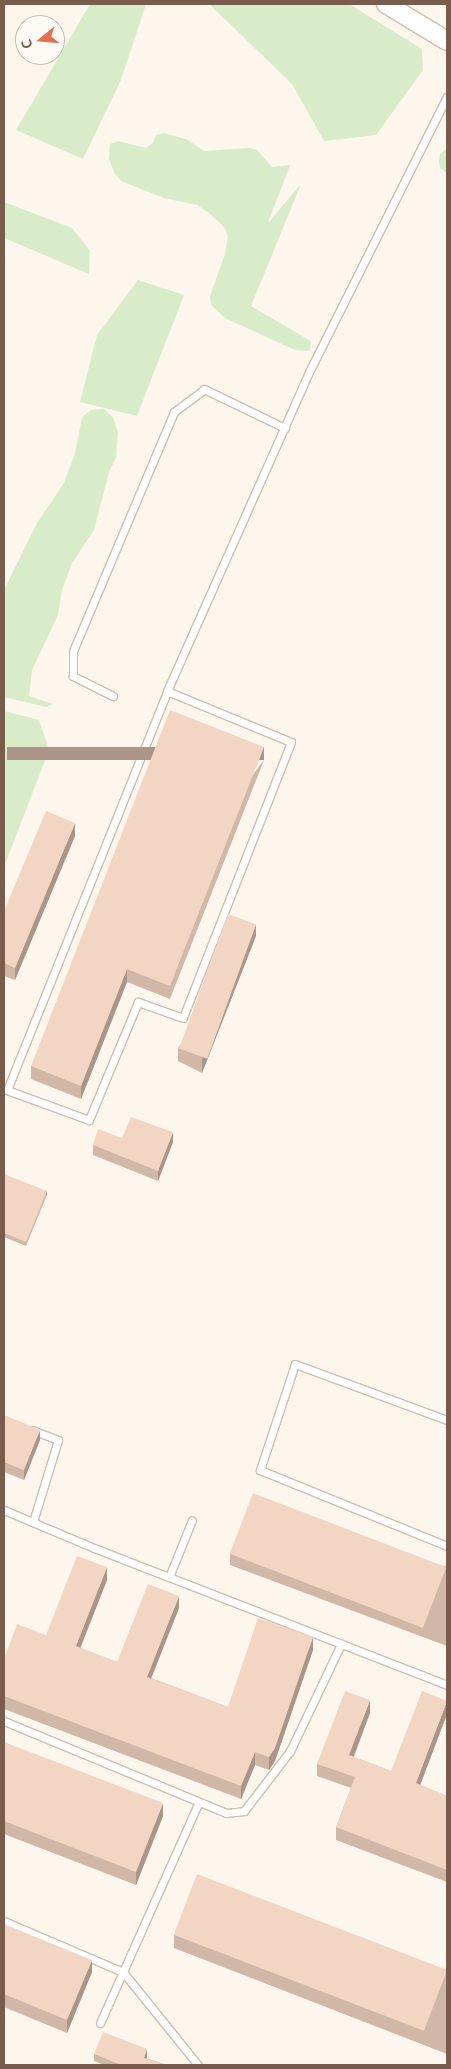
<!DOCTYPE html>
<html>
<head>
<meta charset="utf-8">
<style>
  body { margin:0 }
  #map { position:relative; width:451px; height:2069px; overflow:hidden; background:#fdf6ec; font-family:Ubuntu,sans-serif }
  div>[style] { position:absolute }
  .green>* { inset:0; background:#d8ecc9 }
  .roads { filter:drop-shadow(1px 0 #d1beb0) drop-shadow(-1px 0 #d1beb0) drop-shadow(0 1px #d1beb0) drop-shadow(0 -1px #d1beb0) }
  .service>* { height:7px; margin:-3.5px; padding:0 3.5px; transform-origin:3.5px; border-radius:3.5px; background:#fff }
  .tertiary>* { height:18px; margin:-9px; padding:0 9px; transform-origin:9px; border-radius:9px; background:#fff }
  .wall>* { inset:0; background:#d1b7a8 }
  .shaded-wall>* { inset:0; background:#aa9588; transform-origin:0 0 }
  .building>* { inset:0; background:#f3d5c3; transform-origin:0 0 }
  span { translate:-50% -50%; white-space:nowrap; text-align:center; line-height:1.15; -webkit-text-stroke:4.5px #fffaf3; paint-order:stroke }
  .frame { position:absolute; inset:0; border:5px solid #7a5c4d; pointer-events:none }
  .north { position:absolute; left:15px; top:15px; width:50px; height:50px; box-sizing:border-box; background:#fffaf3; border:1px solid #cabbb1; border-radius:50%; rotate:253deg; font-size:14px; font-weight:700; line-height:20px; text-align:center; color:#7a5c4d }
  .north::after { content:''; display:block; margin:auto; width:18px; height:22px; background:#e76f51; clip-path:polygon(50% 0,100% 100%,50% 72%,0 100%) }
</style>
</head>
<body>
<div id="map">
  <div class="green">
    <div style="clip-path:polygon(90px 4px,146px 4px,121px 80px,83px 159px,16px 130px)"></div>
    <div style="clip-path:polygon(209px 4px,349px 4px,422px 49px,423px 70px,376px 135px,324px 141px,292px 84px)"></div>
    <div style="clip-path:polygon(164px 133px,186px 139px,204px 151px,249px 148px,257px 150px,272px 167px,290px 165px,268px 223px,301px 184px,251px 306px,311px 341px,310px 351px,295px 350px,225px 318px,211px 305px,210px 296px,225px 254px,228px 236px,225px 228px,209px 213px,197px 205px,164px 198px,121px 181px,115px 174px,109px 159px,110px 144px,118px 141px,146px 148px,153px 143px,156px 135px)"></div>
    <div style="clip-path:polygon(447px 148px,447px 173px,440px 168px,439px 161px,440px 154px)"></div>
    <div style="clip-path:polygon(4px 202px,72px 228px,90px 251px,89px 274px,4px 238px)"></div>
    <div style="clip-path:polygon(138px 280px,184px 295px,137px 416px,80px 402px,97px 335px)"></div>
    <div style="clip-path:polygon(104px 409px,113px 417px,118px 433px,116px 458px,109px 472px,94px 530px,72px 563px,62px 590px,58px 615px,32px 670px,29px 696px,53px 704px,46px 707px,4px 697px,4px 590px,37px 523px,64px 483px,75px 453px,82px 417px,91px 410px)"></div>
    <div style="clip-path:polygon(4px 711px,39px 720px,49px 750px,4px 867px)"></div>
  </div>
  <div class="roads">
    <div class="service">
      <div style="left:167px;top:691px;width:134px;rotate:22.4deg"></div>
      <div style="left:291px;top:742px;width:296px;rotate:111.4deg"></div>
      <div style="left:183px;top:1018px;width:48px;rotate:-160.4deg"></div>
      <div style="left:138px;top:1002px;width:128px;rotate:112.6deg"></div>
      <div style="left:89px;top:1120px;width:87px;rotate:-159.9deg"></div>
      <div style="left:7px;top:1090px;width:430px;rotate:-68.1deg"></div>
      <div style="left:167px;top:691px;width:354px;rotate:-66deg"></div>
      <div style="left:311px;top:368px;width:303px;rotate:-63.4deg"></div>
      <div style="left:113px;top:696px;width:45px;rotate:-153.4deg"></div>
      <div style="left:73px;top:676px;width:25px;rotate:-90deg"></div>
      <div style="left:73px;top:651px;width:259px;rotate:-67.1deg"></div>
      <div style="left:174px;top:412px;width:38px;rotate:-37deg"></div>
      <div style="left:204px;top:389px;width:90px;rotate:25.7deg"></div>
      <div style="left:447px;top:1420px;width:162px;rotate:-159.8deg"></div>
      <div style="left:295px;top:1364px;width:112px;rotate:108.3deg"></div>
      <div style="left:260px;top:1470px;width:202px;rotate:22.1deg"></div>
      <div style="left:32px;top:1430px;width:28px;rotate:21deg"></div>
      <div style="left:58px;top:1440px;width:86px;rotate:107deg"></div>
      <div style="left:4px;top:1510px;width:98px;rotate:22.9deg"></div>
      <div style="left:94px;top:1548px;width:379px;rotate:21.2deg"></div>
      <div style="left:169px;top:1577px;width:61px;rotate:-68deg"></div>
      <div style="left:4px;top:1721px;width:240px;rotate:22.5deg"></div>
      <div style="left:226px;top:1813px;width:18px;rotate:-6deg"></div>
      <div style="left:244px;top:1811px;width:76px;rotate:-52.5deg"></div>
      <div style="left:290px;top:1751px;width:119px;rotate:-64.5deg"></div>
      <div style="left:4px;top:1921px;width:129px;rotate:23.2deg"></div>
      <div style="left:123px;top:1972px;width:119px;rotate:51.1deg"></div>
      <div style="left:100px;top:2023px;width:242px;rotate:-65.9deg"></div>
    </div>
    <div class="tertiary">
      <div style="left:386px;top:4px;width:71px;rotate:31.2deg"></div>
    </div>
  </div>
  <div class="wall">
    <div style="clip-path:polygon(264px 760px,170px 999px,127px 982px,81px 1099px,31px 1079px,31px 1066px)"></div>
    <div style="clip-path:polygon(75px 836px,15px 980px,4px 976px,4px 911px)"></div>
    <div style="clip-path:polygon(256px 936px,202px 1073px,178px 1061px,178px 1048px)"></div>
    <div style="clip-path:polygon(173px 1142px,158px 1181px,93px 1155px,93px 1145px)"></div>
    <div style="clip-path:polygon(4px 1174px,47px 1195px,26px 1246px,4px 1237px)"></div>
    <div style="clip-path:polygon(4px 1415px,40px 1440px,24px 1480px,4px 1472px)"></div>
    <div style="clip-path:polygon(230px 1554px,447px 1566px,447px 1646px,230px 1565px)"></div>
    <div style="clip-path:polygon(107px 1580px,80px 1648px,117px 1662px,179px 1608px,151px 1678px,228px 1707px,313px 1650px,275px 1761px,269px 1770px,255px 1765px,241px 1799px,4px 1709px,4px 1659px,46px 1635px)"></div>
    <div style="clip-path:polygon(370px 1713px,354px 1757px,391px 1771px,447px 1714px,420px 1785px,447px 1796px,447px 1882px,336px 1840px,336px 1827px,351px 1788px,317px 1776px,317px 1764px)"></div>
    <div style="clip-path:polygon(4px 1742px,163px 1816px,136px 1885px,4px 1834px)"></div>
    <div style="clip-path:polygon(4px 1924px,92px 1972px,67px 2033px,4px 2007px)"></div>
    <div style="clip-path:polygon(174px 1935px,447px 1971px,447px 2054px,174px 1948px)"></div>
    <div style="clip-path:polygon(94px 2054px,147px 2057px,146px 2058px,167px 2065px,104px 2065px,94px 2061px)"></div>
  </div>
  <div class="shaded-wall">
    <div style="left:264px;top:747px;width:13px;height:257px;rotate:90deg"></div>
    <div style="clip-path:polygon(75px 823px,75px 836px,15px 980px,15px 968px)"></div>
    <div style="clip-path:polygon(256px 924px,256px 936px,202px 1073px,202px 1060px)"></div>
    <div style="clip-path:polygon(127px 969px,127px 982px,81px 1099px,81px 1086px)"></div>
    <div style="clip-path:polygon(173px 1132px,173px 1142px,158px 1181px,158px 1171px)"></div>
    <div style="left:47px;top:1191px;width:4px;height:55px;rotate:90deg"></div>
    <div style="clip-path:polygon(40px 1430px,40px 1440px,24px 1480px,24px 1470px)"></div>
    <div style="clip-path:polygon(107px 1567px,107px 1580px,76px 1659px,76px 1646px)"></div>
    <div style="clip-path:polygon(179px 1596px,179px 1608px,147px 1689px,147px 1677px)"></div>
    <div style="clip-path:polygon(313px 1637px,313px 1650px,275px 1761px,269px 1770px,269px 1757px)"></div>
    <div style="clip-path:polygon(370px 1700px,370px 1713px,349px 1768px,349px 1755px)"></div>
    <div style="clip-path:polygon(447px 1701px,447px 1714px,416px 1796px,416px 1783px)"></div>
    <div style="clip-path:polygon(255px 1752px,255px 1765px,241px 1799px,241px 1786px)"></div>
    <div style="clip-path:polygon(163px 1803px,163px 1816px,136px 1885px,136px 1872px)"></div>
    <div style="clip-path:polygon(92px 1960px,92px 1972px,67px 2033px,67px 2020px)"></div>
    <div style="clip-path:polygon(147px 2049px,147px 2057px,144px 2065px,144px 2058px)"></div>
  </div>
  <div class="building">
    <div style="clip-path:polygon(170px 710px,264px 747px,170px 986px,127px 969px,81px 1086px,31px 1066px)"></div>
    <div style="clip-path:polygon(46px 811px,75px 823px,15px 968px,4px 963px,4px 911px)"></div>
    <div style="left:228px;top:914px;width:30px;height:143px;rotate:20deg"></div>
    <div style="clip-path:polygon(131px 1117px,173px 1132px,158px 1171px,93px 1145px,98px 1129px,122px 1138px)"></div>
    <div style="clip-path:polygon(4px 1174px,47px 1191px,26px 1242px,4px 1233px)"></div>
    <div style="clip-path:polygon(4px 1415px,40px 1430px,24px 1470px,4px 1462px)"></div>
    <div style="left:253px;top:1493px;width:207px;height:65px;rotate:21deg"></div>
    <div style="clip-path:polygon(77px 1556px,107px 1567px,76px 1646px,117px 1662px,148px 1584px,179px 1596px,147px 1677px,228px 1707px,258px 1618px,313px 1637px,275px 1748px,269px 1757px,255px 1752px,241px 1786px,4px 1696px,4px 1659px,17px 1624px,46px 1635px)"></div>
    <div style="clip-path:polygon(345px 1691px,370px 1700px,349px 1755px,391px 1771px,422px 1691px,447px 1701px,416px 1783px,447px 1796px,447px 1870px,336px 1827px,355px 1777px,317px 1764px)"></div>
    <div style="clip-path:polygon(4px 1742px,163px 1803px,136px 1872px,4px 1821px)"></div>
    <div style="left:197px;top:1874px;width:268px;height:65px;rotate:21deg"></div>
    <div style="clip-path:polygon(4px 1924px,92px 1960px,67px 2020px,4px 1994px)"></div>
    <div style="clip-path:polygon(103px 2032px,147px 2049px,144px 2058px,167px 2065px,121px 2065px,94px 2054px)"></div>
  </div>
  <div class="frame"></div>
  <div class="north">С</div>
</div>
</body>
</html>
